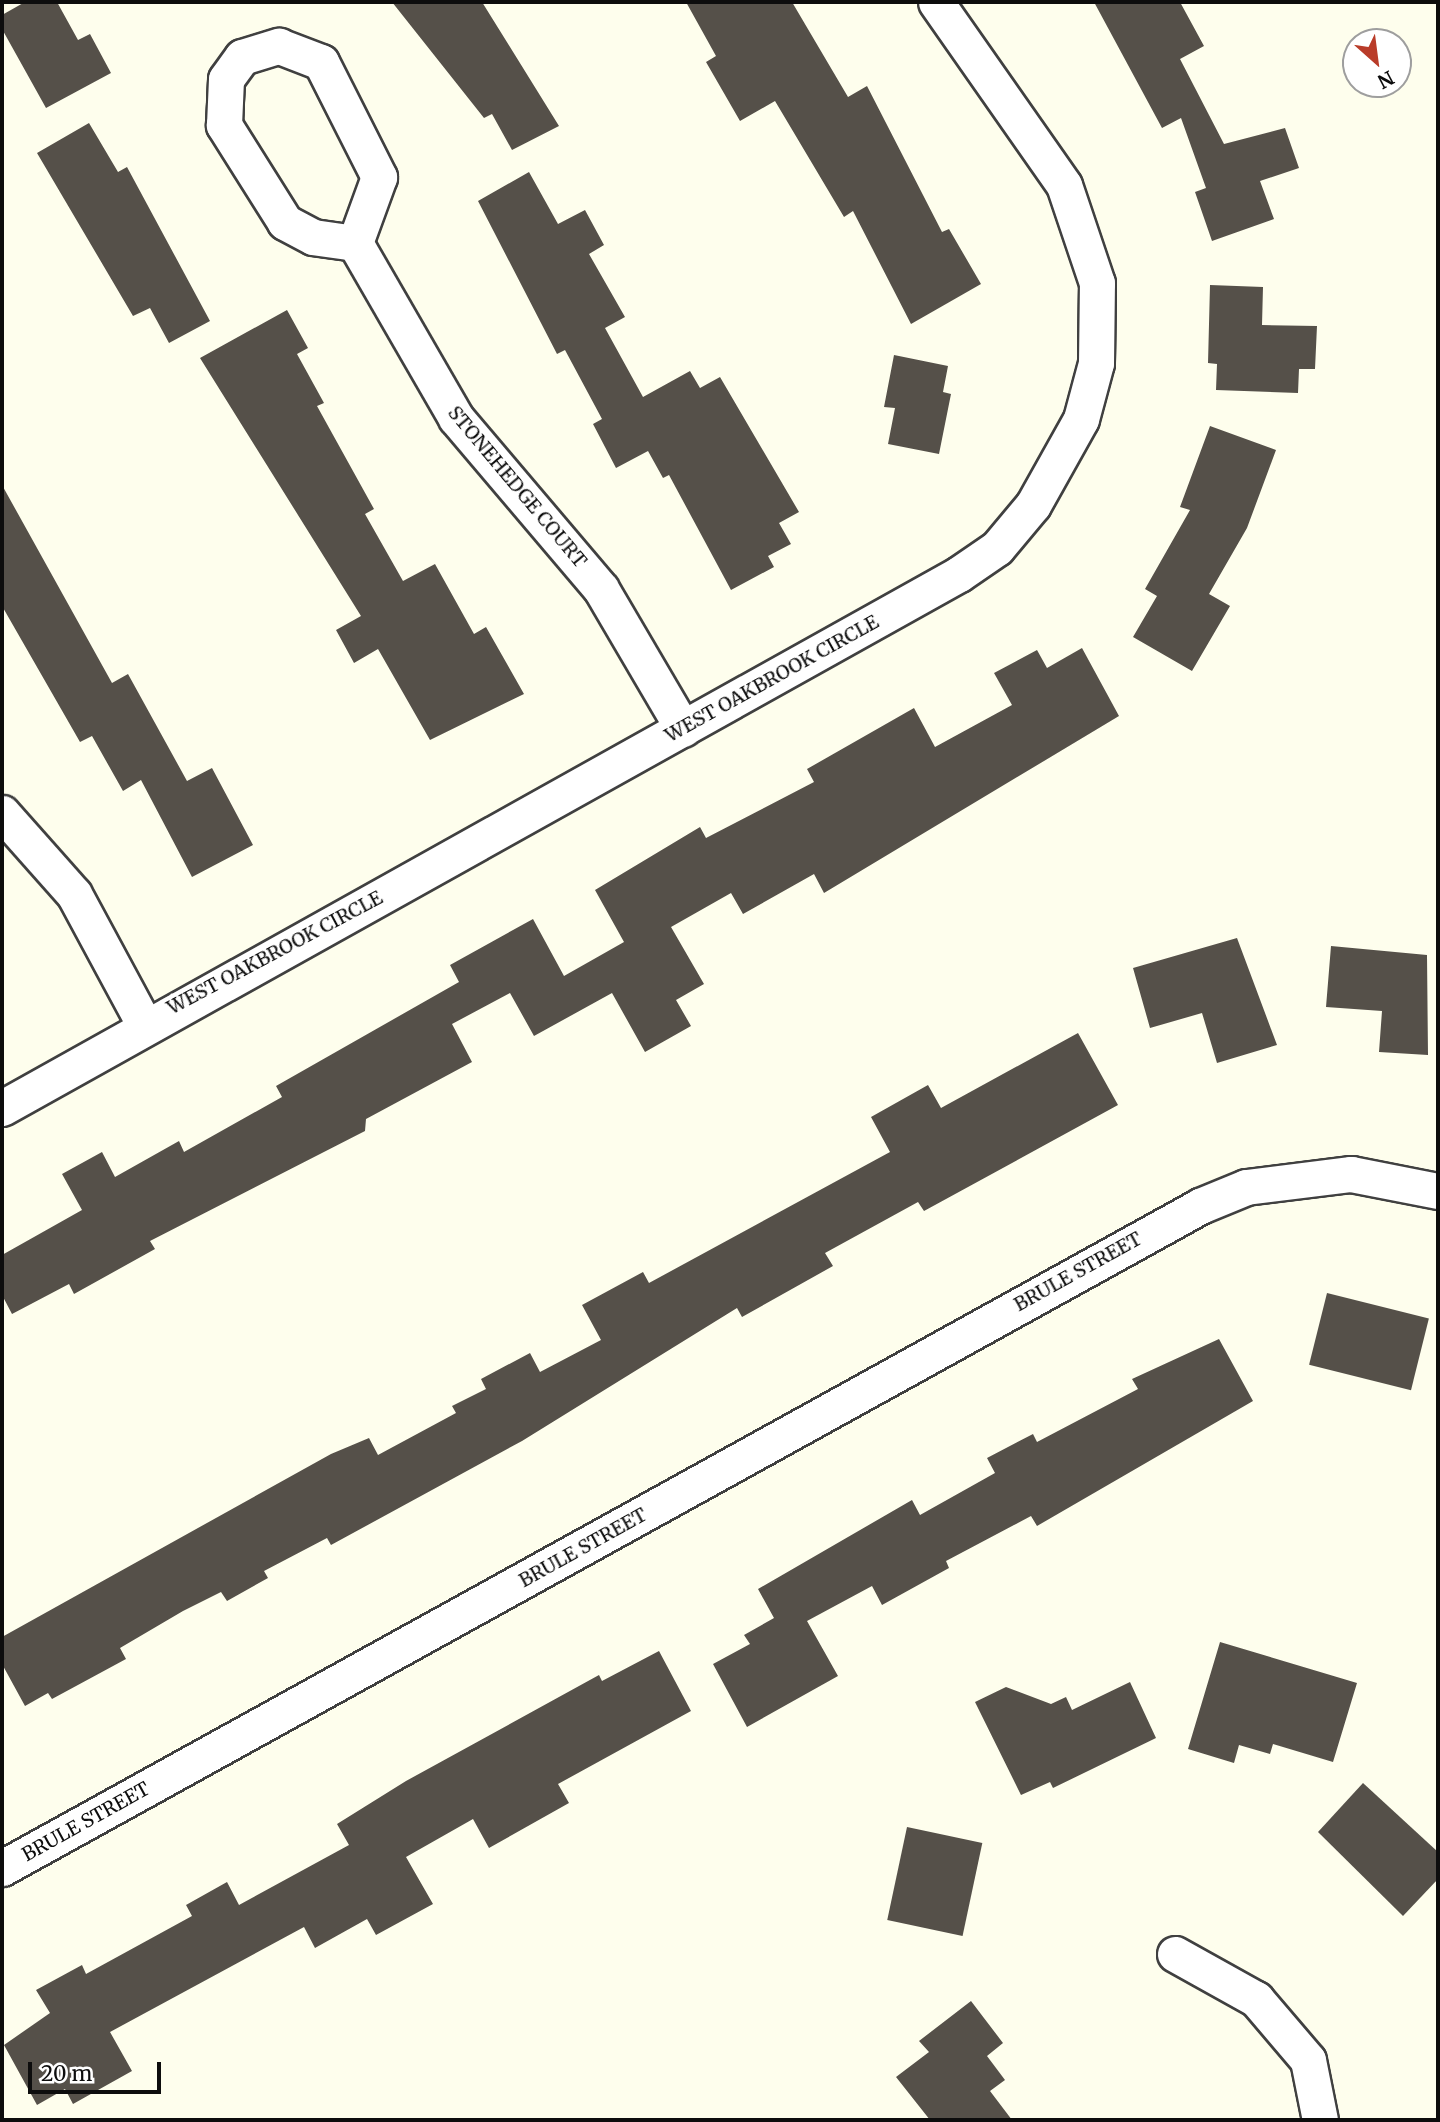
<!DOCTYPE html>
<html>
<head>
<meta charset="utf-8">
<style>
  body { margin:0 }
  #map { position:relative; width:1440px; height:2122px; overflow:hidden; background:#fefeed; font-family:Merriweather,serif }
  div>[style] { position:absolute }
  .building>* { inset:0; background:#555049; transform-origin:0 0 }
  .roads { filter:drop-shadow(2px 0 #404040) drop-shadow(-2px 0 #404040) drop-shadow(0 2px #404040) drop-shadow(0 -2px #404040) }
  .street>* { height:35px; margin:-17.5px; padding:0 17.5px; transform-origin:17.5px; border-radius:17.5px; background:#fff }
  span { translate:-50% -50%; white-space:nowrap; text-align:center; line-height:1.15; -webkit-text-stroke:7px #fff; paint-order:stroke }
  .street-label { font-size:19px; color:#0d0d0d }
  .frame { position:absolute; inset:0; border:4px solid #0d0d0d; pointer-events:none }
  .north { position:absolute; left:1342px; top:28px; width:70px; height:70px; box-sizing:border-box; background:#fff; border:2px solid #9e9e9e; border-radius:50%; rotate:152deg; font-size:19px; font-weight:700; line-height:28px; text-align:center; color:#0d0d0d }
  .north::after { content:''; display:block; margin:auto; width:24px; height:32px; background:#b93c29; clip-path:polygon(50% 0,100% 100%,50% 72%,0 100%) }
  .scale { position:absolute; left:28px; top:2062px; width:133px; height:32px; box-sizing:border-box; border:4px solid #0d0d0d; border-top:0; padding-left:9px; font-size:21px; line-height:24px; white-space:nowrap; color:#0d0d0d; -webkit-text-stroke:5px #fff; paint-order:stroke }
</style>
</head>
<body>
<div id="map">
  <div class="building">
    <div style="clip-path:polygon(25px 2px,57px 2px,78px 40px,90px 34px,111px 73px,46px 108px,2px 29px,2px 15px)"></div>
    <div style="clip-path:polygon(392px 2px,482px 2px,559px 126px,512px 150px,492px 114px,484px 118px)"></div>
    <div style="clip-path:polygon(686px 2px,792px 2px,848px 97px,867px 86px,942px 232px,949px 229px,981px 284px,911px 324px,853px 211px,844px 217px,775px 101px,740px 121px,706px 62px,716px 56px)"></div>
    <div style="clip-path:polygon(1094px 2px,1180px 2px,1204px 46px,1180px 59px,1224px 144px,1285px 128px,1299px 168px,1260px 181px,1274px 219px,1212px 241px,1195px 192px,1206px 188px,1181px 118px,1162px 128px)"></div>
    <div style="clip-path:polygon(89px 123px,118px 172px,127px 167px,210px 321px,169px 343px,150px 308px,133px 316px,37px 153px)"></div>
    <div style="clip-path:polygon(529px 172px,558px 224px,585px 210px,604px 245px,589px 254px,625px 317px,605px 328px,643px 397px,690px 371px,700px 388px,720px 377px,799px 512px,779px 523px,791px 544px,768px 556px,774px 567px,731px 590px,669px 475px,663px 478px,648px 451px,616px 468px,593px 424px,602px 419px,565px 350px,557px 354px,478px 201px)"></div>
    <div style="clip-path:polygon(1210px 285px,1263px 287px,1262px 325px,1317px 326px,1315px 369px,1299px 369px,1298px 393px,1216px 390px,1217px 364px,1208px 363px)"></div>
    <div style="clip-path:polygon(287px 310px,308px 348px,297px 354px,324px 403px,317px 406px,374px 509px,365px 514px,403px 581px,435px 564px,474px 634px,486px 627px,524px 694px,430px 740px,378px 649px,354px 663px,336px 630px,361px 616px,200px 358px)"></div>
    <div style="clip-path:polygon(894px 355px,948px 366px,943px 392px,951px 394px,939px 454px,888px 444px,895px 408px,884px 407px)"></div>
    <div style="clip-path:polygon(1210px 426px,1276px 450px,1247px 528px,1209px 594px,1230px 606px,1192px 671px,1133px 637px,1157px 596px,1145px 589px,1190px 510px,1180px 507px)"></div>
    <div style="clip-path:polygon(2px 485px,112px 683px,128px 674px,187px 781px,212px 768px,253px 845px,192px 877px,141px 780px,123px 791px,92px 736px,80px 742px,2px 606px)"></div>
    <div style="clip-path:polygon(1082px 648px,1119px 716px,824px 893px,814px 874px,743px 914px,731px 893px,671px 927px,704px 984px,676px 1000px,691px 1026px,645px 1052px,612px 993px,534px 1036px,510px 993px,452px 1024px,472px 1062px,366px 1119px,365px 1131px,150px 1241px,155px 1249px,74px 1294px,69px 1284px,12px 1314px,2px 1295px,2px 1255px,82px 1210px,62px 1174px,102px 1152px,115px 1177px,179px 1141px,184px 1152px,282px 1097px,276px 1086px,459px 982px,450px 965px,533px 919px,564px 976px,624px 942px,595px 890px,700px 827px,706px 838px,814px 782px,807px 769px,914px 708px,935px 747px,1012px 705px,994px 673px,1037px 650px,1047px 668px)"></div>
    <div style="clip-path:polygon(1237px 938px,1277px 1045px,1217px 1063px,1202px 1013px,1150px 1028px,1133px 968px)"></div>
    <div style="clip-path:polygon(1331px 946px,1427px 955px,1428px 1055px,1379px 1052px,1382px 1011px,1326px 1007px)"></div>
    <div style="clip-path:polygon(1078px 1033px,1118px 1105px,924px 1211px,918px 1202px,825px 1253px,833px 1266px,742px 1317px,737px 1308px,522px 1441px,331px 1545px,327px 1538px,264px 1571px,268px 1578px,227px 1601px,221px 1592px,183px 1611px,120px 1648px,126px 1659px,52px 1699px,48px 1693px,25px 1706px,2px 1664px,2px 1637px,331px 1454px,369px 1438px,378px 1455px,456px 1413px,452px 1406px,486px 1389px,481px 1379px,530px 1353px,540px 1372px,601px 1340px,582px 1305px,643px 1272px,649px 1283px,890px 1152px,871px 1117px,928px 1085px,941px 1108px)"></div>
    <div style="left:1327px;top:1293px;width:105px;height:74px;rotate:14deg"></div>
    <div style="clip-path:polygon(1219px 1339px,1253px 1401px,1037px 1526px,1031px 1516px,946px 1561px,949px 1568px,882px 1605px,872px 1586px,807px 1621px,838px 1676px,747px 1727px,713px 1664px,750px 1644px,744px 1635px,774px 1618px,758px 1589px,912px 1500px,920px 1515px,995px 1473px,987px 1458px,1033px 1434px,1037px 1442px,1138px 1389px,1132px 1379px)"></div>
    <div style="clip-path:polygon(1220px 1642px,1357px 1683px,1333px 1762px,1273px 1744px,1270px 1754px,1239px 1745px,1234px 1763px,1188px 1749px)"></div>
    <div style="clip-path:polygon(659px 1651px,691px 1711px,558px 1784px,569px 1803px,489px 1848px,473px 1819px,406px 1857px,433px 1904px,376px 1935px,367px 1919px,315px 1948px,304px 1927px,110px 2032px,132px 2071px,73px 2104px,65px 2089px,37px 2105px,4px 2045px,50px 2013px,36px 1990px,82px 1965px,86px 1974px,192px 1916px,186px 1905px,227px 1882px,239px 1905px,349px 1845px,337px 1824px,406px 1781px,599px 1675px,602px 1681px)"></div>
    <div style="clip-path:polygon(1130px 1682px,1156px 1738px,1053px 1788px,1050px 1782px,1021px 1795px,975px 1702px,1006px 1687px,1051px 1704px,1066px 1697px,1072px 1710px)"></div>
    <div style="clip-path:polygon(1363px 1783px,1438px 1852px,1438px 1879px,1403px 1916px,1318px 1832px)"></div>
    <div style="left:907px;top:1827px;width:77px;height:95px;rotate:12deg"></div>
    <div style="clip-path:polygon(971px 2001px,1003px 2043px,987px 2056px,1005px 2080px,990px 2091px,1012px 2120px,930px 2120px,896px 2077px,929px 2052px,919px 2041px)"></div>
  </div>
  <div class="roads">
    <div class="street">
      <div style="left:279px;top:46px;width:45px;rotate:20.9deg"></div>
      <div style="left:321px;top:62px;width:129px;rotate:63.2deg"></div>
      <div style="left:379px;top:177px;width:70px;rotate:110deg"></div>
      <div style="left:355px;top:243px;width:42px;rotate:-171.9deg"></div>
      <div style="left:313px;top:237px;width:32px;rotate:-152deg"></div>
      <div style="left:285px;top:222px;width:115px;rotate:-122.2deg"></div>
      <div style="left:224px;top:125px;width:46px;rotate:-87.5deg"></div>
      <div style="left:226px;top:79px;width:27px;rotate:-54deg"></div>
      <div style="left:242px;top:57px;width:39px;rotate:-17deg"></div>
      <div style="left:355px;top:243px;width:202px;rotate:60deg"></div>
      <div style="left:456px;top:418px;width:224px;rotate:49.7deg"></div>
      <div style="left:601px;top:589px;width:162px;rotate:59.6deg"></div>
      <div style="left:2px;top:813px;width:108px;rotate:48.4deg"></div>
      <div style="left:74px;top:894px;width:148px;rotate:61.7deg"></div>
      <div style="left:2px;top:1108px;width:1096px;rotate:-29.16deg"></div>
      <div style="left:959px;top:574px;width:46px;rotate:-34.4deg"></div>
      <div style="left:997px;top:548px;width:56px;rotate:-50.1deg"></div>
      <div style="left:1033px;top:505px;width:98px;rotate:-60.8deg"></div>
      <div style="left:1081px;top:419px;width:58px;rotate:-75deg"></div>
      <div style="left:1096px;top:363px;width:80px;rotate:-89.3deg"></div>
      <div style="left:1097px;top:283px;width:103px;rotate:-108.6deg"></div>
      <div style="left:1064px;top:185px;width:223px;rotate:-125deg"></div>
      <div style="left:2px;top:1868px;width:1369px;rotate:-28.92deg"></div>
      <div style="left:1200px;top:1206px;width:50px;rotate:-22.4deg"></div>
      <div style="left:1246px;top:1187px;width:106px;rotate:-7.1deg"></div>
      <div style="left:1351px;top:1174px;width:89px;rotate:11.1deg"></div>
      <div style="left:1175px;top:1954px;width:93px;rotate:29.1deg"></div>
      <div style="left:1256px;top:1999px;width:80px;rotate:49.6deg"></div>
      <div style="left:1308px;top:2060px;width:61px;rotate:78.7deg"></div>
    </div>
  </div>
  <div class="street-label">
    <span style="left:517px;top:487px;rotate:50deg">STONEHEDGE COURT</span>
    <span style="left:772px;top:679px;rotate:-29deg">WEST OAKBROOK CIRCLE</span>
    <span style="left:275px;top:953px;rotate:-28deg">WEST OAKBROOK CIRCLE</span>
    <span style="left:1078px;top:1272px;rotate:-29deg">BRULE STREET</span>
    <span style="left:583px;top:1548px;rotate:-29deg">BRULE STREET</span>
    <span style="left:86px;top:1822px;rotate:-29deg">BRULE STREET</span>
  </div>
  <div class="frame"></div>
  <div class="north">N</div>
  <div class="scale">20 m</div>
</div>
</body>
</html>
